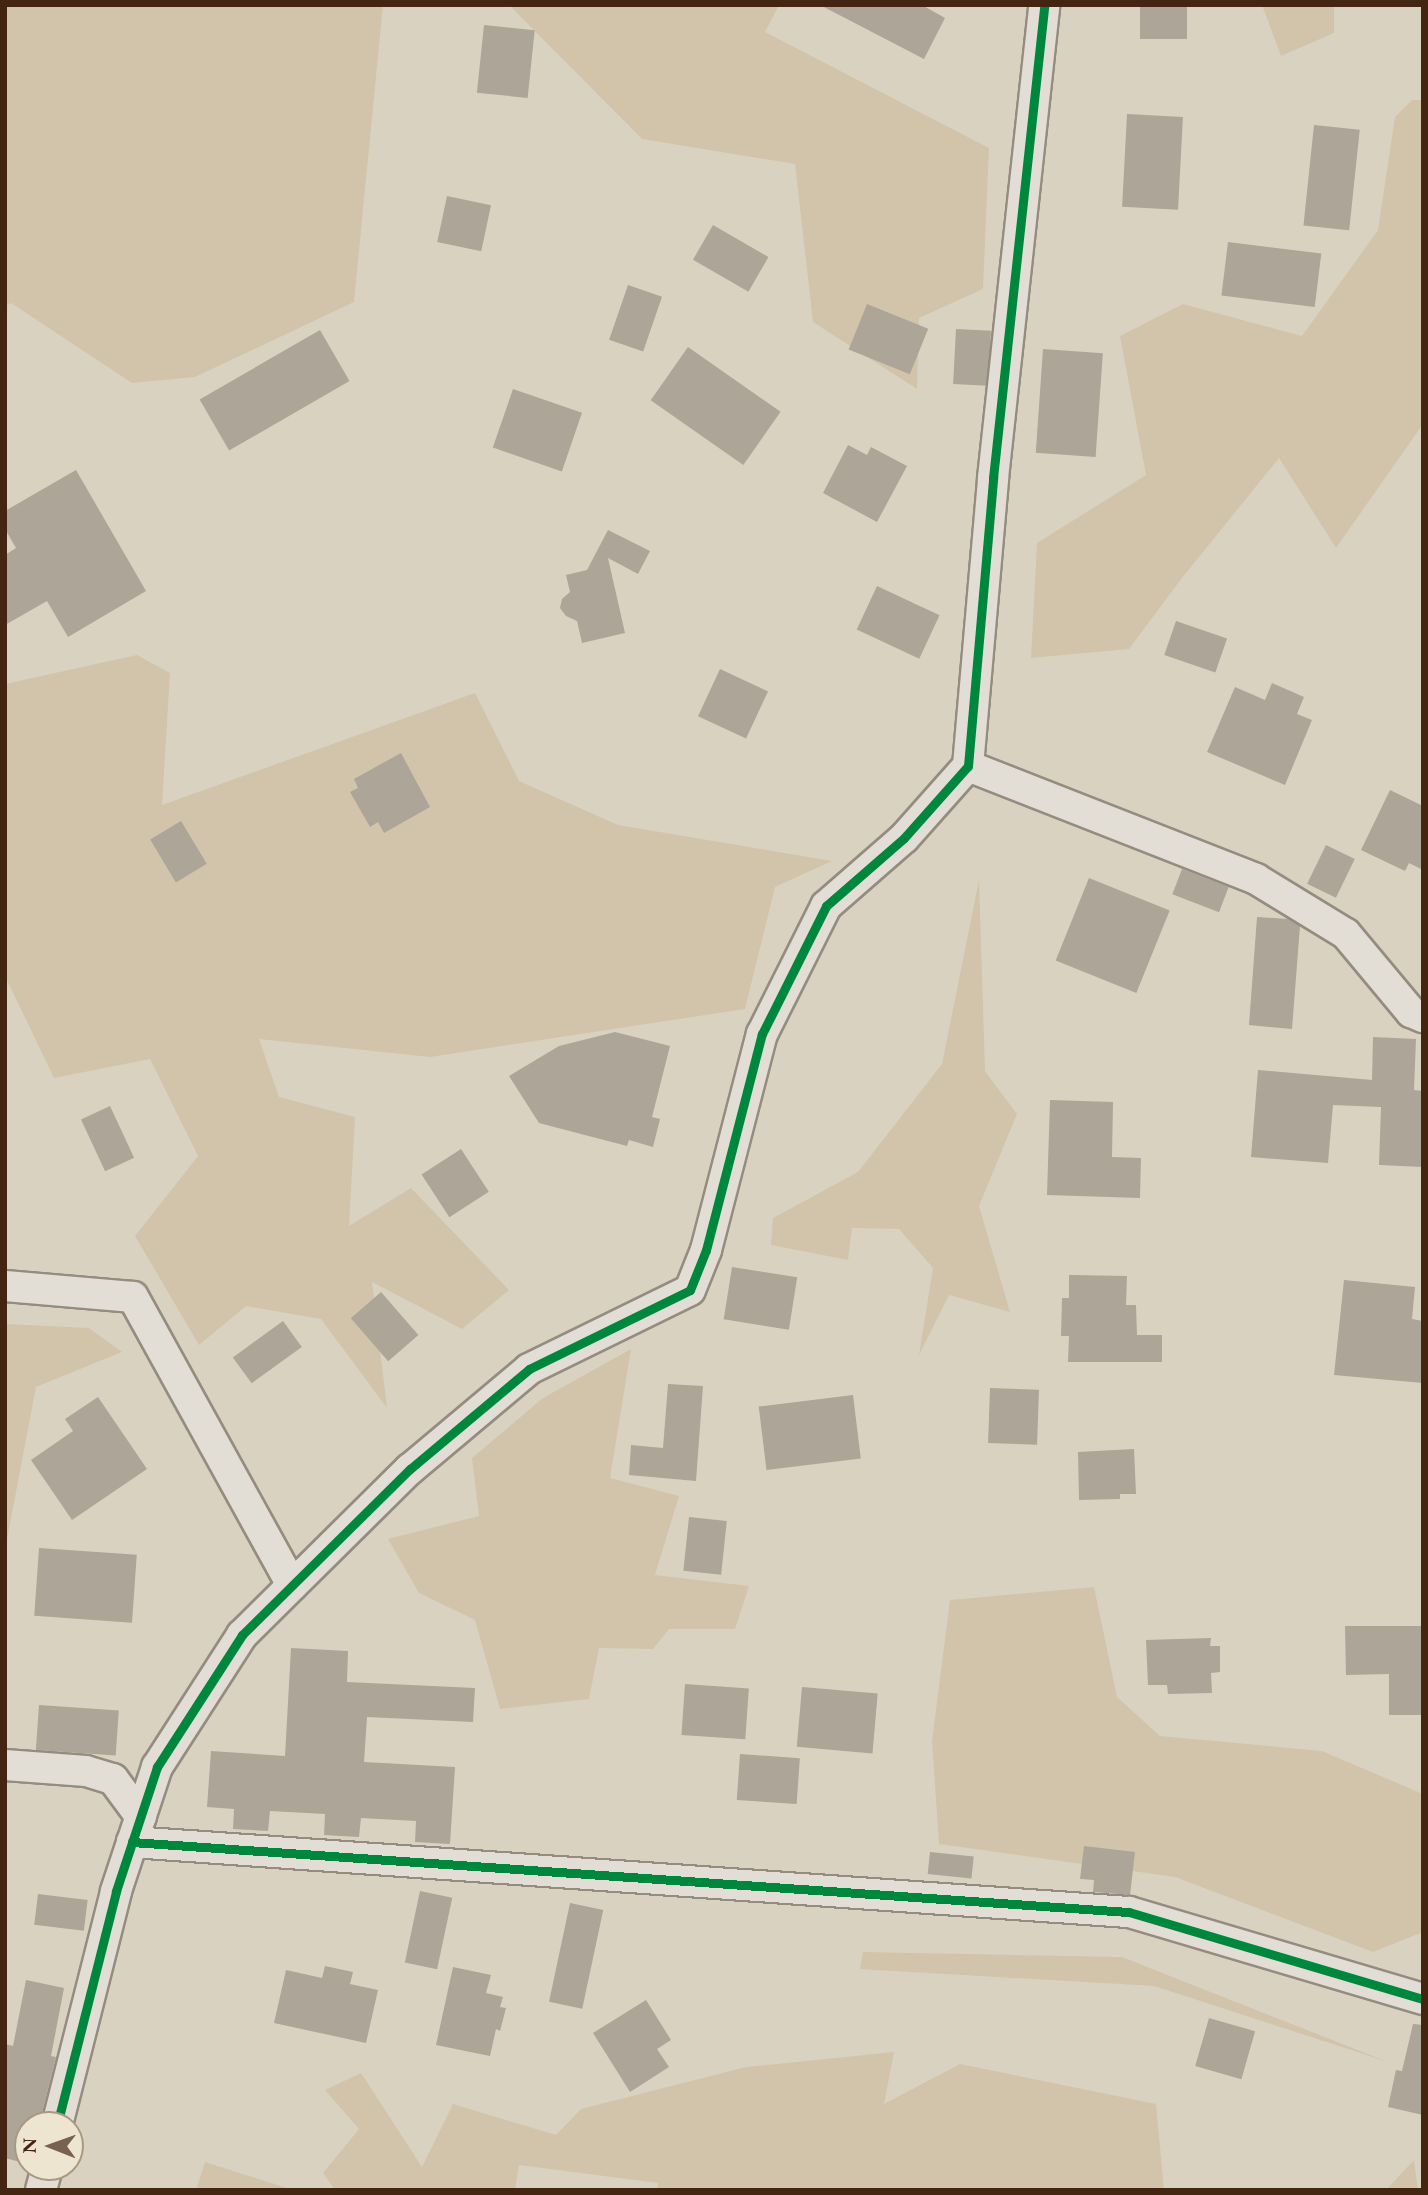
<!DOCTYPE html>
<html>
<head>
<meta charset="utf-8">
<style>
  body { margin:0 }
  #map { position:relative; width:1428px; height:2195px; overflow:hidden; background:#dad2c0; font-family:"EB Garamond",serif }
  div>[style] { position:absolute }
  .green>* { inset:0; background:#d1c4ab }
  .building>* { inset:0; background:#aca598; transform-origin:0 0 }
  .roads { filter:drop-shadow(2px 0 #958c80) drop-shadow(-2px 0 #958c80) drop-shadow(0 2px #958c80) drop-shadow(0 -2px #958c80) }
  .minor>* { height:30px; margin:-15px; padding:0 15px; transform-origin:15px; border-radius:15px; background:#e2ded5 }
  .cycleway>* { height:9px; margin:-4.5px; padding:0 4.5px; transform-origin:4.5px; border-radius:4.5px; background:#00873e }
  span { translate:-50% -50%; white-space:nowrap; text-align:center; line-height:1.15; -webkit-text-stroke:6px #ede5cf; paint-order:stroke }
  .frame { position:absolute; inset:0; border:7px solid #442512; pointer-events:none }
  .north { position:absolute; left:14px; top:2111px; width:70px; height:70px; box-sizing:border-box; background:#ede5cf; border:2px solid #a99883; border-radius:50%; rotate:271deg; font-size:19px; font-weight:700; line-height:28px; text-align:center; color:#442512 }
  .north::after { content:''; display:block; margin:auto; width:24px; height:32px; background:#78624f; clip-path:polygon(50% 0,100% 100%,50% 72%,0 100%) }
</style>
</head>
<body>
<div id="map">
  <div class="green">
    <div style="clip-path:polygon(5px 5px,383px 5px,354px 302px,195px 377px,132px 383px,11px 303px,5px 306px)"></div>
    <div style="clip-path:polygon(509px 5px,779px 5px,765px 32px,989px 148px,983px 289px,919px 318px,917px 389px,813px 322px,795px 164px,642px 139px)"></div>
    <div style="clip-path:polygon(1262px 5px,1334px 5px,1334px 33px,1281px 56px)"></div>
    <div style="clip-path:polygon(1412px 100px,1423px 100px,1423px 424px,1336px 548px,1279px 458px,1182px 578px,1129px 649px,1031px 658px,1037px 543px,1146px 475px,1120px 336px,1183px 304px,1302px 336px,1378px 230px,1395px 117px)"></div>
    <div style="clip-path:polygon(137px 655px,170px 673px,162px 805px,475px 693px,519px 781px,618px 825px,832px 861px,775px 887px,745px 1009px,430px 1057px,259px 1039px,279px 1097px,355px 1117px,349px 1226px,411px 1188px,509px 1290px,462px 1329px,372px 1282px,387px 1408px,321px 1319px,246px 1306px,199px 1345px,135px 1236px,198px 1156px,150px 1059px,54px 1078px,5px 976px,5px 684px)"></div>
    <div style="clip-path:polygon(979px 880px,985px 1071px,1017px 1114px,979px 1206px,1010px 1312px,949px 1295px,919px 1355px,933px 1268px,899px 1229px,852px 1228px,848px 1260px,771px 1245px,773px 1218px,858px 1172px,942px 1064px)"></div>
    <div style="clip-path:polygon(5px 1324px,89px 1328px,122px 1352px,36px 1387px,5px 1550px)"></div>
    <div style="clip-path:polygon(631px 1349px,610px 1478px,679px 1496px,655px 1575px,749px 1586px,735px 1629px,669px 1629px,653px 1649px,599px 1648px,589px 1699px,500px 1709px,475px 1620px,419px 1593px,388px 1539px,479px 1516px,472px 1458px,543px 1398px)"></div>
    <div style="clip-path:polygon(1094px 1587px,1117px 1697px,1160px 1736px,1322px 1751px,1423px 1794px,1423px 1932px,1373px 1952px,1175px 1877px,939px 1844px,932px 1741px,950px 1600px)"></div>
    <div style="clip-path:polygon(863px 1952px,1122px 1957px,1388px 2062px,1154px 1986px,860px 1969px)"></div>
    <div style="clip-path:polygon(894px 2052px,884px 2104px,960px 2064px,1156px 2104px,1164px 2190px,657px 2190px,658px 2183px,519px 2165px,515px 2190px,335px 2190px,323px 2173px,359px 2129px,325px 2090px,361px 2073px,422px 2167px,453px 2104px,556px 2135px,581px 2109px,746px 2067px)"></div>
    <div style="clip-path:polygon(1414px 2160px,1418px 2190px,1386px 2190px)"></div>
    <div style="clip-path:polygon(205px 2162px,293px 2190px,196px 2190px)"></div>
  </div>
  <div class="building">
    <div style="clip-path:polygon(820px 5px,922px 5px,945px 18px,924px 59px)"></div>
    <div style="left:1140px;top:5px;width:47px;height:34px"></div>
    <div style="left:484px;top:25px;width:51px;height:68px;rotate:6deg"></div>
    <div style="left:1127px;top:114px;width:56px;height:93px;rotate:3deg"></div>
    <div style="left:1314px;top:125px;width:46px;height:101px;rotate:6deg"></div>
    <div style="left:447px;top:196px;width:45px;height:47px;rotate:12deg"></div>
    <div style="left:713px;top:225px;width:64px;height:40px;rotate:30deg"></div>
    <div style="left:1228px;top:242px;width:94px;height:54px;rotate:7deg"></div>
    <div style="left:628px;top:285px;width:36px;height:58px;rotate:19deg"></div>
    <div style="left:867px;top:304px;width:66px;height:49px;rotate:22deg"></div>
    <div style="left:956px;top:329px;width:35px;height:55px;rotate:3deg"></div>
    <div style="left:320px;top:330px;width:59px;height:139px;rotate:60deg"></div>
    <div style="left:688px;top:347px;width:113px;height:65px;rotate:35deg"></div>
    <div style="left:1043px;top:349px;width:60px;height:104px;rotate:4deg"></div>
    <div style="left:513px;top:389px;width:73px;height:62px;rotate:19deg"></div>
    <div style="clip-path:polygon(848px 445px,867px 455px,871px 447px,907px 466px,877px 522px,823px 493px)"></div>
    <div style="clip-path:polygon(76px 470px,146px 591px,68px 637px,47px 601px,5px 625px,5px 555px,16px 548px,5px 529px,5px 511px)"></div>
    <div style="clip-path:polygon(608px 530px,650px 551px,638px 574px,608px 558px,625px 633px,582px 643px,577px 621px,566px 616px,560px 608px,562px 599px,570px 592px,566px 575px,587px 570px)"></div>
    <div style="left:877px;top:586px;width:69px;height:48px;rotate:25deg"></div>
    <div style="left:1176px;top:621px;width:54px;height:36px;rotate:19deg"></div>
    <div style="left:720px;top:669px;width:53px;height:52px;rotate:25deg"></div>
    <div style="clip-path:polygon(1272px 683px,1304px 697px,1297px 714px,1312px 720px,1285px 785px,1207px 752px,1235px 687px,1265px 700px)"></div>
    <div style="clip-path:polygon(401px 753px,430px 807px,384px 833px,378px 822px,370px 827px,350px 792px,358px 788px,354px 779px)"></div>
    <div style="clip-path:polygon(1390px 790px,1423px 806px,1423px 870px,1409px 863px,1405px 871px,1361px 850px)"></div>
    <div style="left:181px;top:821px;width:50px;height:36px;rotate:59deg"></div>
    <div style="left:1326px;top:845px;width:32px;height:43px;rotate:26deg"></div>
    <div style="left:1182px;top:869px;width:50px;height:27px;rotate:21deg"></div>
    <div style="left:1089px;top:878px;width:87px;height:89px;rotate:22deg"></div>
    <div style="clip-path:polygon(1257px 917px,1288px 919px,1300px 926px,1292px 1029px,1249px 1025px)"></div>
    <div style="clip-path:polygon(615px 1032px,670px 1046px,652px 1117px,660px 1119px,653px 1147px,629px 1140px,627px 1146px,539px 1123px,509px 1076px,559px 1046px)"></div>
    <div style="clip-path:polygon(1373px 1037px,1416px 1039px,1414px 1090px,1423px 1091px,1423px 1167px,1379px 1165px,1381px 1107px,1333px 1105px,1328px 1163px,1251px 1157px,1258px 1070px,1372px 1080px)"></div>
    <div style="clip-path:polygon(1050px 1100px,1113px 1102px,1112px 1157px,1141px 1158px,1140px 1198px,1047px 1195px)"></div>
    <div style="left:110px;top:1106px;width:57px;height:32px;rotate:65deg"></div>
    <div style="left:461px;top:1149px;width:51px;height:47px;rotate:57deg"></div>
    <div style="left:732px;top:1267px;width:66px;height:53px;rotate:9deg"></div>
    <div style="clip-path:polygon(1069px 1275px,1127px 1276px,1126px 1305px,1136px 1305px,1137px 1335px,1162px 1335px,1162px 1362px,1068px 1362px,1069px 1336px,1061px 1336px,1062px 1298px,1069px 1298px)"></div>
    <div style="clip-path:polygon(1344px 1280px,1415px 1287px,1412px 1319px,1423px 1321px,1423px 1383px,1334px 1375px)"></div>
    <div style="left:381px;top:1292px;width:57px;height:40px;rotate:49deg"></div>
    <div style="left:283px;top:1321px;width:32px;height:62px;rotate:54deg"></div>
    <div style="clip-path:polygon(668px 1384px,703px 1386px,696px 1481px,629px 1475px,631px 1445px,663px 1448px)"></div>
    <div style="left:990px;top:1388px;width:49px;height:55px;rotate:2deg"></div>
    <div style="left:853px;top:1395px;width:64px;height:95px;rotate:83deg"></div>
    <div style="clip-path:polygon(98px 1397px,147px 1469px,72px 1520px,31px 1460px,73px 1431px,65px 1419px)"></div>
    <div style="clip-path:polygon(1134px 1449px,1136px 1494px,1120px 1494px,1120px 1499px,1079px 1500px,1078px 1452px)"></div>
    <div style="left:689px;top:1517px;width:38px;height:54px;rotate:6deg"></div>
    <div style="left:39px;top:1548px;width:98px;height:68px;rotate:4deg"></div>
    <div style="clip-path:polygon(1345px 1626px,1423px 1626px,1423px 1715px,1389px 1715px,1389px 1674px,1346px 1675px)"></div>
    <div style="clip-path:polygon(1211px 1638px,1210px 1646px,1220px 1646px,1220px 1672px,1211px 1673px,1212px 1693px,1168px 1694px,1167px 1685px,1148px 1685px,1146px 1640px)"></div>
    <div style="clip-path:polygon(291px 1648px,348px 1651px,347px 1682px,475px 1688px,473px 1722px,367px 1717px,364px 1762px,455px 1767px,450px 1844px,415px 1842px,416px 1821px,361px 1818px,359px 1837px,324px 1835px,325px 1814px,270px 1811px,268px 1831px,233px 1829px,234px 1809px,207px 1807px,211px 1751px,285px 1756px)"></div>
    <div style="left:685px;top:1684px;width:64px;height:51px;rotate:4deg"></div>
    <div style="left:802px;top:1687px;width:76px;height:60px;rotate:5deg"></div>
    <div style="left:39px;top:1705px;width:80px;height:45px;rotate:4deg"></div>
    <div style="left:740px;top:1754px;width:60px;height:46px;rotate:4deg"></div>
    <div style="clip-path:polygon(1084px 1846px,1135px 1852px,1130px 1895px,1093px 1892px,1094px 1880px,1080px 1879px)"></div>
    <div style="left:930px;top:1852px;width:44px;height:22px;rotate:6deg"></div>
    <div style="left:420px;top:1891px;width:33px;height:73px;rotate:12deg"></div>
    <div style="left:38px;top:1894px;width:50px;height:31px;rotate:7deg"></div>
    <div style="left:570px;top:1903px;width:34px;height:101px;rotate:12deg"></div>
    <div style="clip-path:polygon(325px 1966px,353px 1972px,350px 1984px,378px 1990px,366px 2043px,274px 2023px,286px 1970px,322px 1978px)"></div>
    <div style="clip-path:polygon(453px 1967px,491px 1975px,486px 1993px,503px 1997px,500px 2007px,506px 2008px,500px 2031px,496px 2029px,490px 2056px,436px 2045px)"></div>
    <div style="clip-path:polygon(26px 1980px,64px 1988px,51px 2056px,56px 2057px,39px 2125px,28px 2125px,28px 2150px,24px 2163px,5px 2158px,5px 2044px,13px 2046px)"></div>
    <div style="clip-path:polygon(646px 2000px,671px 2040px,657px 2049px,669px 2067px,630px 2092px,593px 2033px)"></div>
    <div style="left:1209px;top:2018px;width:48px;height:50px;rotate:16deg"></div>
    <div style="clip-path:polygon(1413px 2024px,1423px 2025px,1423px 2115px,1388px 2107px,1396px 2070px,1402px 2071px)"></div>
  </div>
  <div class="roads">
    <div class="minor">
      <div style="left:968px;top:766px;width:309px;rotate:21.4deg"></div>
      <div style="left:1256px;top:879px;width:105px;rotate:31.4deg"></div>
      <div style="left:1346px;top:934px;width:102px;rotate:50.2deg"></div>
      <div style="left:1411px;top:1012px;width:13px;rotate:23deg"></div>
      <div style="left:5px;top:1286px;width:128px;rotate:4.9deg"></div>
      <div style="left:133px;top:1297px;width:329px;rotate:61.1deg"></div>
      <div style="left:5px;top:1765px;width:81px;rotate:4.2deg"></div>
      <div style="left:86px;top:1771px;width:28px;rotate:17deg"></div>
      <div style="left:113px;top:1779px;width:47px;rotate:53.6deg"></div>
      <div style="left:132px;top:1842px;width:999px;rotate:4.02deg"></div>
      <div style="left:1129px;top:1912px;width:307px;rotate:16.5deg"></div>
      <div style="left:57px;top:2125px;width:241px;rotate:-75.8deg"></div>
      <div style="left:116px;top:1891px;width:131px;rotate:-71.7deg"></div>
      <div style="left:157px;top:1767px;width:157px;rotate:-57.2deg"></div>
      <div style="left:242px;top:1635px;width:236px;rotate:-44.7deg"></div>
      <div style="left:410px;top:1469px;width:155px;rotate:-40deg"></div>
      <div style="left:529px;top:1369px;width:179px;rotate:-26.1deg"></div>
      <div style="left:690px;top:1290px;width:43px;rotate:-68.2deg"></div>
      <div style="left:706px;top:1250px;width:223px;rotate:-75.5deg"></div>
      <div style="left:762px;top:1034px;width:143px;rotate:-63.4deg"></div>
      <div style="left:826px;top:906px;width:103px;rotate:-41.1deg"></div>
      <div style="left:904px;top:838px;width:96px;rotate:-48.4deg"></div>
      <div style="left:968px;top:766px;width:289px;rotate:-85deg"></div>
      <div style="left:993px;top:478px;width:476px;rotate:-83.8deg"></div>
      <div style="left:41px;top:2190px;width:24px;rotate:-75deg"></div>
    </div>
  </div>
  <div class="cycleway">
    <div style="left:132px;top:1842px;width:999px;rotate:4.02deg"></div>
    <div style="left:1129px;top:1912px;width:307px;rotate:16.5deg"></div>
    <div style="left:57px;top:2125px;width:241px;rotate:-75.8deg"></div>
    <div style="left:116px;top:1891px;width:131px;rotate:-71.7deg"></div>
    <div style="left:157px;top:1767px;width:157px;rotate:-57.2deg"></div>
    <div style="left:242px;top:1635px;width:236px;rotate:-44.7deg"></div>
    <div style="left:410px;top:1469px;width:155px;rotate:-40deg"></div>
    <div style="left:529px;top:1369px;width:179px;rotate:-26.1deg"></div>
    <div style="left:690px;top:1290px;width:43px;rotate:-68.2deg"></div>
    <div style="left:706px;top:1250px;width:223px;rotate:-75.5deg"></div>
    <div style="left:762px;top:1034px;width:143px;rotate:-63.4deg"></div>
    <div style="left:826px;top:906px;width:103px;rotate:-41.1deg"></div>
    <div style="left:904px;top:838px;width:96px;rotate:-48.4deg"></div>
    <div style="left:968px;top:766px;width:289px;rotate:-85deg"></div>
    <div style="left:993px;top:478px;width:476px;rotate:-83.8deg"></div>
  </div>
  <div class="frame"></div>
  <div class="north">N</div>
</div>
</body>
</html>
